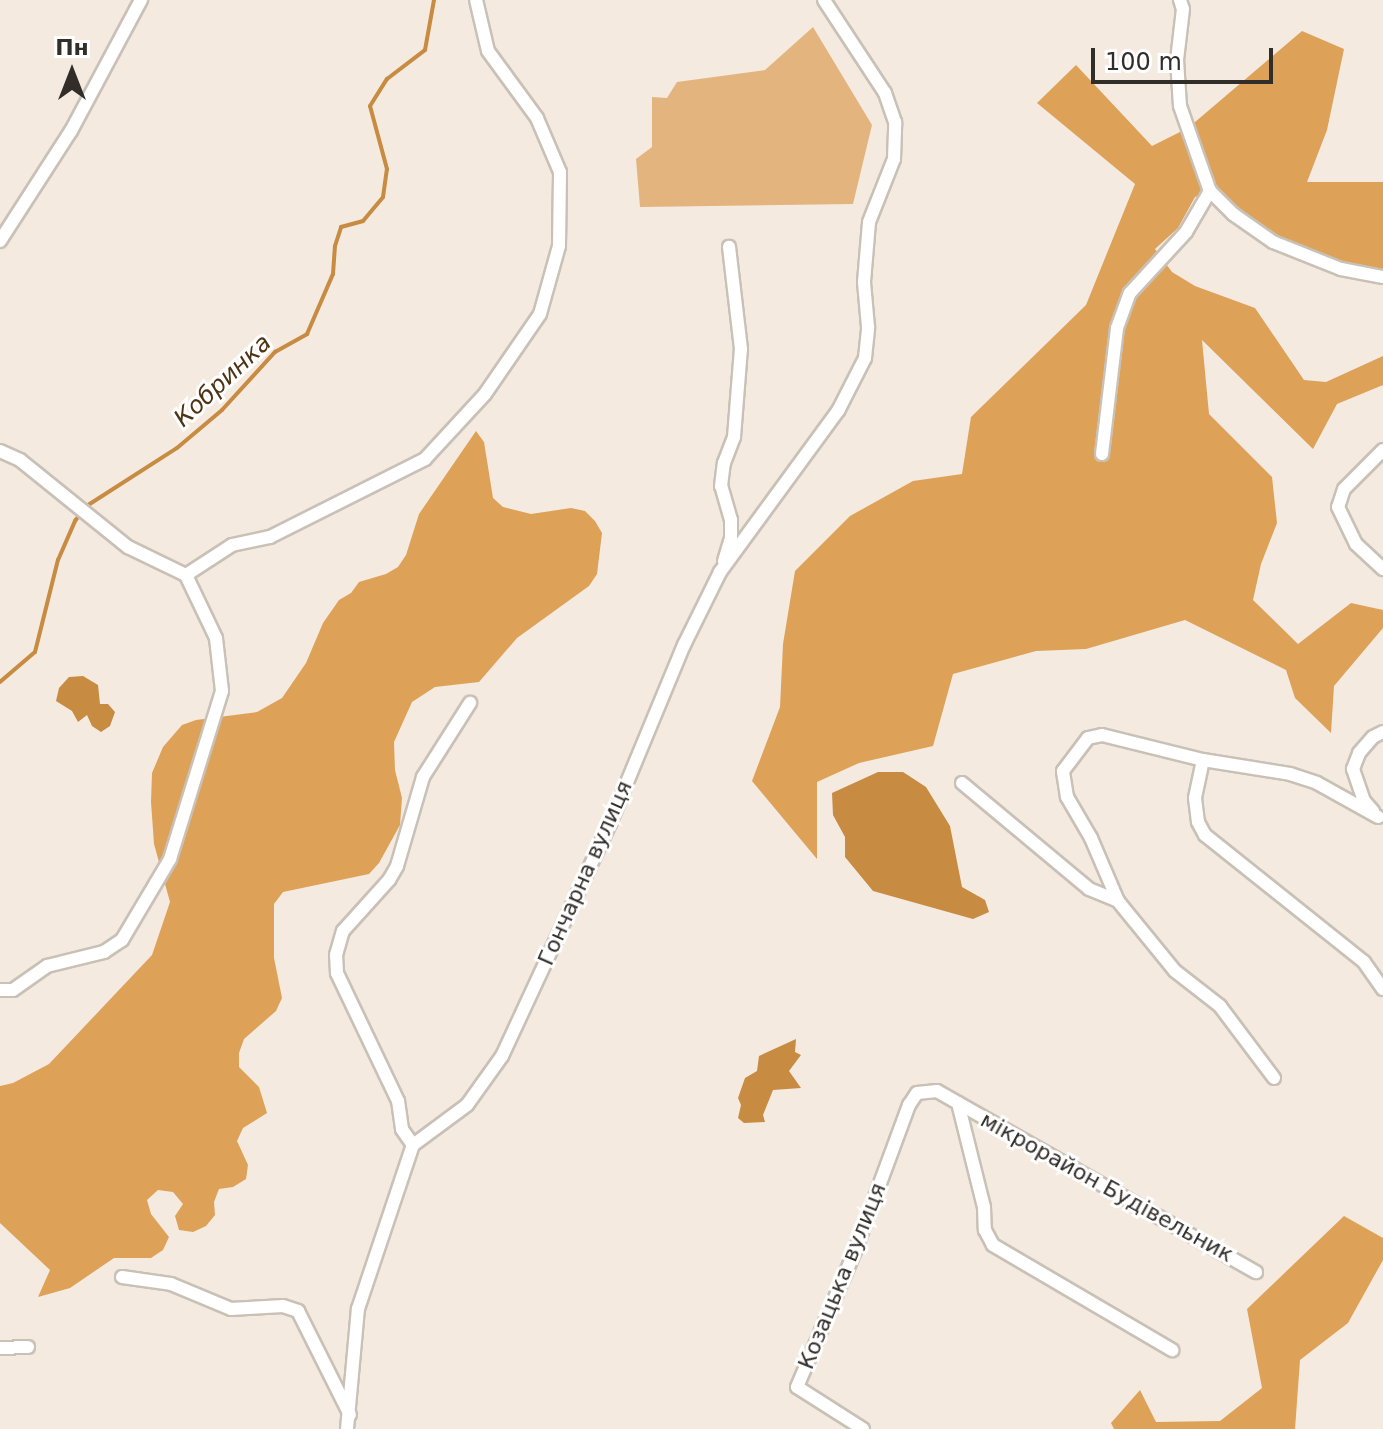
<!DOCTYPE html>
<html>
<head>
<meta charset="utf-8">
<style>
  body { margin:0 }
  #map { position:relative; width:1383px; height:1429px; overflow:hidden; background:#f4eae0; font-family:"DejaVu Sans",sans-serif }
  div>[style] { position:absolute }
  .green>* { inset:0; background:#e4b47e }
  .forest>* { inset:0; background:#dea158 }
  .water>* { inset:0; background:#c78b41 }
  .stream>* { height:4px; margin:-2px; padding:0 2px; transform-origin:2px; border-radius:2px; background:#c78b41 }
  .roads { filter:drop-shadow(2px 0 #c9c0b6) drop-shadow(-2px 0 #c9c0b6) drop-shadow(0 2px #c9c0b6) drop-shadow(0 -2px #c9c0b6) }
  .street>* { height:12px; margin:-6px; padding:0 6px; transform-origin:6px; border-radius:6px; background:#fff }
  span { translate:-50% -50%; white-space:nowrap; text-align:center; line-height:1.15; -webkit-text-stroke:6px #fff; paint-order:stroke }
  .street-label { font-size:22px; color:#312d29 }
  .water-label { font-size:24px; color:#4d3414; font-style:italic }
  .north { position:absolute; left:32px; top:32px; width:80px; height:80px; -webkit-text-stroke:6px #fff; paint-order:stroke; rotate:0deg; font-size:22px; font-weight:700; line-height:32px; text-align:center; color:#312d29 }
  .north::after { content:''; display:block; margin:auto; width:28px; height:36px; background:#312d29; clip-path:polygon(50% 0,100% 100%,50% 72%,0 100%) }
  .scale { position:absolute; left:1091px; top:48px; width:182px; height:36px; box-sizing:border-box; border:4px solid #312d29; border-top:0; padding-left:10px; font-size:24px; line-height:28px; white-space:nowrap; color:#312d29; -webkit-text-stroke:6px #fff; paint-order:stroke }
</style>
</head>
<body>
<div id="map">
  <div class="green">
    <div style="clip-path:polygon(813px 27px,872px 125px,853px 204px,640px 207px,636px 159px,652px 147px,652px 97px,667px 98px,677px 82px,765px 70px)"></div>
  </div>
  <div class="forest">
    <div style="clip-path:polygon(1302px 31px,1344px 49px,1327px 130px,1307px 182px,1383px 182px,1383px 270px,1345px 263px,1256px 229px,1210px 191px,1195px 197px,1178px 228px,1155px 249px,1172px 272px,1195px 286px,1255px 308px,1304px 380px,1326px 382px,1383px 356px,1383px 385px,1337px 404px,1313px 449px,1202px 340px,1209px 414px,1272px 477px,1277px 523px,1261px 564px,1253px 600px,1298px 644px,1351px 603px,1383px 610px,1383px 628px,1334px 686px,1331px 733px,1295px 698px,1286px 670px,1185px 620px,1086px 649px,1036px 651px,953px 674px,933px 746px,859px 763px,817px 782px,817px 859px,752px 781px,780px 707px,783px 644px,795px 571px,850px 516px,913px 481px,962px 474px,971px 417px,1086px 305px,1135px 184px,1037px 103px,1076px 65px,1152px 146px,1188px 128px)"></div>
    <div style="clip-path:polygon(476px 431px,484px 442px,493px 498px,503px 507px,531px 514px,571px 508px,585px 511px,595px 521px,602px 533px,597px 574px,589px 586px,517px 638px,479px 682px,435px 687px,412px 702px,394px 742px,395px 770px,402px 798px,400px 825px,379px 863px,369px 874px,283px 892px,274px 904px,274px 958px,282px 998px,276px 1011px,244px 1039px,239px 1053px,239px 1067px,259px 1087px,267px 1113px,243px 1128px,237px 1141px,248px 1165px,246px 1179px,233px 1187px,219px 1189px,214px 1202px,215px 1215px,206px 1226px,193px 1232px,179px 1230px,175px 1216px,183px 1204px,173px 1192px,158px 1190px,147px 1200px,151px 1214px,169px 1237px,163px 1250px,151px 1258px,114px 1258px,70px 1288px,38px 1297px,50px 1270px,0 1223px,0 1086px,13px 1083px,49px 1064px,152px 955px,170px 902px,154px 844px,151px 802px,152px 773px,163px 747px,182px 725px,196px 720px,257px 712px,282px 698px,306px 663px,323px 623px,339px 600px,351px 593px,359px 582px,386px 574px,398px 567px,406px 555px,419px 514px)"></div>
    <div style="clip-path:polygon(1344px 1216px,1383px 1238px,1383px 1260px,1348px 1323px,1300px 1360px,1295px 1429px,1114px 1429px,1111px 1423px,1140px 1390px,1156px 1422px,1220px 1421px,1262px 1388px,1247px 1309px)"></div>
  </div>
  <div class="water">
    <div style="clip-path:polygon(83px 676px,98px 685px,100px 704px,108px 704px,115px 712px,110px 726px,101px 732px,92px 726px,87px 715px,78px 722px,72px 711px,56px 701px,59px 688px,69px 677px)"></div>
    <div style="clip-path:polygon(878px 772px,903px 772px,926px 787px,950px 826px,962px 887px,985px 900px,989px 912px,973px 919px,873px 891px,845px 857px,845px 837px,833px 815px,832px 793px)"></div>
    <div style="clip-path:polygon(796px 1039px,795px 1052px,801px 1055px,789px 1071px,801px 1088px,773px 1090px,763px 1115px,765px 1122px,744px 1123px,738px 1118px,741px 1105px,738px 1098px,745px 1078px,757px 1071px,759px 1056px)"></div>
  </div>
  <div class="stream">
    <div style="left:0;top:682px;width:46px;rotate:-40.6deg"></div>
    <div style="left:35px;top:652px;width:95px;rotate:-76deg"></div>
    <div style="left:58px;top:560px;width:43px;rotate:-66.4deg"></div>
    <div style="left:75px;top:521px;width:17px;rotate:-54deg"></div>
    <div style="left:85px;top:507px;width:109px;rotate:-32.7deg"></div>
    <div style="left:177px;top:448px;width:59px;rotate:-40.2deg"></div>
    <div style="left:222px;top:410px;width:79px;rotate:-47.6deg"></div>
    <div style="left:275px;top:352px;width:37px;rotate:-29deg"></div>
    <div style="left:307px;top:334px;width:65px;rotate:-66.6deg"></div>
    <div style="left:333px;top:274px;width:28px;rotate:-86deg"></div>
    <div style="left:335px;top:246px;width:20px;rotate:-72deg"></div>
    <div style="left:341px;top:227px;width:23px;rotate:-15deg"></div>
    <div style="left:363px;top:221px;width:31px;rotate:-50deg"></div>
    <div style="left:383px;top:197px;width:28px;rotate:-82deg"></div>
    <div style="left:387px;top:169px;width:65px;rotate:-105.1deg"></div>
    <div style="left:370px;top:106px;width:32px;rotate:-58deg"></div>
    <div style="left:387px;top:79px;width:48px;rotate:-37.3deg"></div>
    <div style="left:425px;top:50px;width:51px;rotate:-79.8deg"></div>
  </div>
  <div class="roads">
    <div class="street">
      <div style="left:1180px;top:0;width:9px;rotate:72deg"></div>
      <div style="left:1183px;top:9px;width:51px;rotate:96.7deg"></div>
      <div style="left:1177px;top:60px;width:46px;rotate:86.3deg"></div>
      <div style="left:1180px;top:106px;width:90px;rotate:70.6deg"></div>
      <div style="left:1210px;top:191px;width:33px;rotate:45deg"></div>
      <div style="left:1233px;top:214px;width:49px;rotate:35deg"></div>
      <div style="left:1273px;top:242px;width:73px;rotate:21.7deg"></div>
      <div style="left:1341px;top:269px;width:43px;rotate:10.8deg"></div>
      <div style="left:0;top:241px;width:131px;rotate:-57.2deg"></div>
      <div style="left:71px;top:131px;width:149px;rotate:-61.9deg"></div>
      <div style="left:1383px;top:450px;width:55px;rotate:135deg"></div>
      <div style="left:1344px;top:489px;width:19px;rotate:108deg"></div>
      <div style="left:1338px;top:507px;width:41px;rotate:64.1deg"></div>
      <div style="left:1356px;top:544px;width:37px;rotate:43deg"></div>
      <div style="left:0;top:451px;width:22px;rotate:24deg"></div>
      <div style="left:20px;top:460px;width:139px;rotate:38.9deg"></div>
      <div style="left:128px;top:547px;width:64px;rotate:25.8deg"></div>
      <div style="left:186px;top:575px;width:55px;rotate:-33.1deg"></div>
      <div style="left:232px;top:545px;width:39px;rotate:-12deg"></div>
      <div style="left:270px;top:537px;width:174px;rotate:-26.7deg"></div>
      <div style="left:425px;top:459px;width:88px;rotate:-47.3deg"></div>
      <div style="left:485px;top:394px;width:97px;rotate:-55.5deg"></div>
      <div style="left:540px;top:314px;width:71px;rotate:-74.4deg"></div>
      <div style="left:559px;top:246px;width:74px;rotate:-89.2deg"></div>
      <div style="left:560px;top:172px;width:59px;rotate:-113.1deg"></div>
      <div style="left:537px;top:118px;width:83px;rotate:-126.2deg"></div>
      <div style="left:488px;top:51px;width:52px;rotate:-103.2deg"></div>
      <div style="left:1102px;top:454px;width:127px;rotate:-83.2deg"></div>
      <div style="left:1117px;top:328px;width:37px;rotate:-70deg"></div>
      <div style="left:1130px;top:293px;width:83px;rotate:-47.4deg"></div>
      <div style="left:1186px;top:232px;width:48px;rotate:-59.7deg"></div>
      <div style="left:724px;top:561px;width:24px;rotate:-73deg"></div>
      <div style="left:731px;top:538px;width:18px;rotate:-90deg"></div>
      <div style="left:731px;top:520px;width:35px;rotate:-106deg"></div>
      <div style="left:721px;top:486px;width:23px;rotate:-83deg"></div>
      <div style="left:724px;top:463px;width:28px;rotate:-69deg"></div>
      <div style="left:734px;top:437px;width:88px;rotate:-85.5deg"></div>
      <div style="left:741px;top:349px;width:103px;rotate:-96.7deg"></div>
      <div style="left:1203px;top:760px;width:39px;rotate:102deg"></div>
      <div style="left:1195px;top:798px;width:24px;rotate:83deg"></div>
      <div style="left:1198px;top:822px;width:15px;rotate:62deg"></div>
      <div style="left:1205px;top:835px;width:203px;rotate:38.6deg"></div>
      <div style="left:1364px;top:962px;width:33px;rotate:55deg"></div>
      <div style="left:962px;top:783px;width:165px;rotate:39.8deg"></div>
      <div style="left:1089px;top:889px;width:31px;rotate:22deg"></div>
      <div style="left:1373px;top:811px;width:13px;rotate:-132deg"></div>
      <div style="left:1364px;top:801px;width:34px;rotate:-109deg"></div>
      <div style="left:1353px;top:769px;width:17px;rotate:-69deg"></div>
      <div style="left:1359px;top:753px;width:21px;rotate:-49deg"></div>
      <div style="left:1373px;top:737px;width:11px;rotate:-27deg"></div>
      <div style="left:0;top:990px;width:13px"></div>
      <div style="left:13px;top:990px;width:42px;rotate:-35.2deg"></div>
      <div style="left:47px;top:966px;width:59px;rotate:-13.8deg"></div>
      <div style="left:104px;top:952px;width:22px;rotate:-34deg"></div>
      <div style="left:122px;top:940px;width:94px;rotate:-59.3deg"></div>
      <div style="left:170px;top:859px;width:176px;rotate:-72.8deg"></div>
      <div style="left:222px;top:691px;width:53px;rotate:-96.5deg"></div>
      <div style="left:216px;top:638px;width:70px;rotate:-115.5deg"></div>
      <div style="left:1274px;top:1078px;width:90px;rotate:-126.9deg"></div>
      <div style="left:1220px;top:1006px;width:57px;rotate:-142.1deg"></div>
      <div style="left:1175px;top:971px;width:90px;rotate:-129.2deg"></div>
      <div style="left:1118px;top:901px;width:69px;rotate:-113.2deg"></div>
      <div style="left:1091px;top:838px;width:48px;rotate:-120.3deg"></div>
      <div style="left:1067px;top:797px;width:26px;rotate:-99deg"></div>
      <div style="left:1063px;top:771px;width:41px;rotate:-52.9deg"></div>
      <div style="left:1088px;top:738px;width:14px;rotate:-12deg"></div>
      <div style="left:1102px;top:735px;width:104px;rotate:13.9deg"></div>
      <div style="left:1203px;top:760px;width:88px;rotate:9.1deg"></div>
      <div style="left:1290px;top:774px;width:28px;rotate:18deg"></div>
      <div style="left:1317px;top:783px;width:70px;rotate:29.1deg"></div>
      <div style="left:958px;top:1103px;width:107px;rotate:76deg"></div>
      <div style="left:984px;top:1207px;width:23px;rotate:88deg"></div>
      <div style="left:985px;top:1230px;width:17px;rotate:62deg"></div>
      <div style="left:993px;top:1245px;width:208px;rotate:30.4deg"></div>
      <div style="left:413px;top:1145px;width:19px;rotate:-125deg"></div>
      <div style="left:402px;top:1129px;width:28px;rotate:-98deg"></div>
      <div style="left:398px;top:1101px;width:142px;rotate:-115.5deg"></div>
      <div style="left:337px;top:973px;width:18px;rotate:-93deg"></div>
      <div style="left:336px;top:955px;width:25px;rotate:-74deg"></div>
      <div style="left:343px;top:931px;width:69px;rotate:-48deg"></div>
      <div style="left:389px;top:880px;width:16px;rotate:-60deg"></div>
      <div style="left:397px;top:866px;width:93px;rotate:-73.7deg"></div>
      <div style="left:423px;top:777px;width:88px;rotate:-57.6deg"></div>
      <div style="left:122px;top:1277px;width:49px;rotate:8.1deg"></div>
      <div style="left:171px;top:1284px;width:65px;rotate:22.6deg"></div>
      <div style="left:231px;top:1309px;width:52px;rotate:-3.3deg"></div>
      <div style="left:283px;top:1306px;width:16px;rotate:18deg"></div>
      <div style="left:298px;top:1311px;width:116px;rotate:63.4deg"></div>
      <div style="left:0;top:1348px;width:28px;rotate:-2deg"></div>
      <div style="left:347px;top:1429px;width:121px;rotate:-84.8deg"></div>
      <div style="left:358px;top:1309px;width:173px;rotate:-71.5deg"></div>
      <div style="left:413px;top:1145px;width:67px;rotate:-36.5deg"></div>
      <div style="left:467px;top:1105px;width:60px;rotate:-54.5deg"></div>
      <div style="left:502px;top:1056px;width:259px;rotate:-65.1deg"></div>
      <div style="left:611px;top:821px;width:191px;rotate:-67.5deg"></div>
      <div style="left:684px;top:645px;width:81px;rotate:-63.7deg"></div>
      <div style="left:720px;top:572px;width:200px;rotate:-53.8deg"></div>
      <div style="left:838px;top:411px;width:59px;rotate:-63deg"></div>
      <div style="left:865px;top:358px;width:31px;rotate:-84deg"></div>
      <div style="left:868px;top:327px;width:45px;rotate:-95.1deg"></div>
      <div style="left:864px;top:282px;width:60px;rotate:-85.2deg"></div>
      <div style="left:869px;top:222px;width:68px;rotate:-68.4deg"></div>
      <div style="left:894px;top:159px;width:37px;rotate:-88deg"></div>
      <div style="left:895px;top:122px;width:31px;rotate:-109deg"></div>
      <div style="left:885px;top:93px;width:111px;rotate:-123.3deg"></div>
      <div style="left:863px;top:1429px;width:78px;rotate:-147.5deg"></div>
      <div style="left:797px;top:1387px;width:148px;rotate:-66.9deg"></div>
      <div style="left:855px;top:1251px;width:156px;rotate:-69.7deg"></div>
      <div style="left:909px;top:1105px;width:14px;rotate:-56deg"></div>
      <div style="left:917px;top:1093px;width:20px;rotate:-6deg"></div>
      <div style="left:937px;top:1091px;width:367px;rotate:29.6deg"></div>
    </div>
  </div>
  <div class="street-label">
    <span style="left:585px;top:873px;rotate:-66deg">Гончарна вулиця</span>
    <span style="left:1107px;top:1187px;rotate:29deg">мікрорайон Будівельник</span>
    <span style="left:842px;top:1276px;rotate:-68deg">Козацька вулиця</span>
  </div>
  <div class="water-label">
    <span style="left:223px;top:381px;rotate:-43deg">Кобринка</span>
  </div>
  <div class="north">Пн</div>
  <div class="scale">100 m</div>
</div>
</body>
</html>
